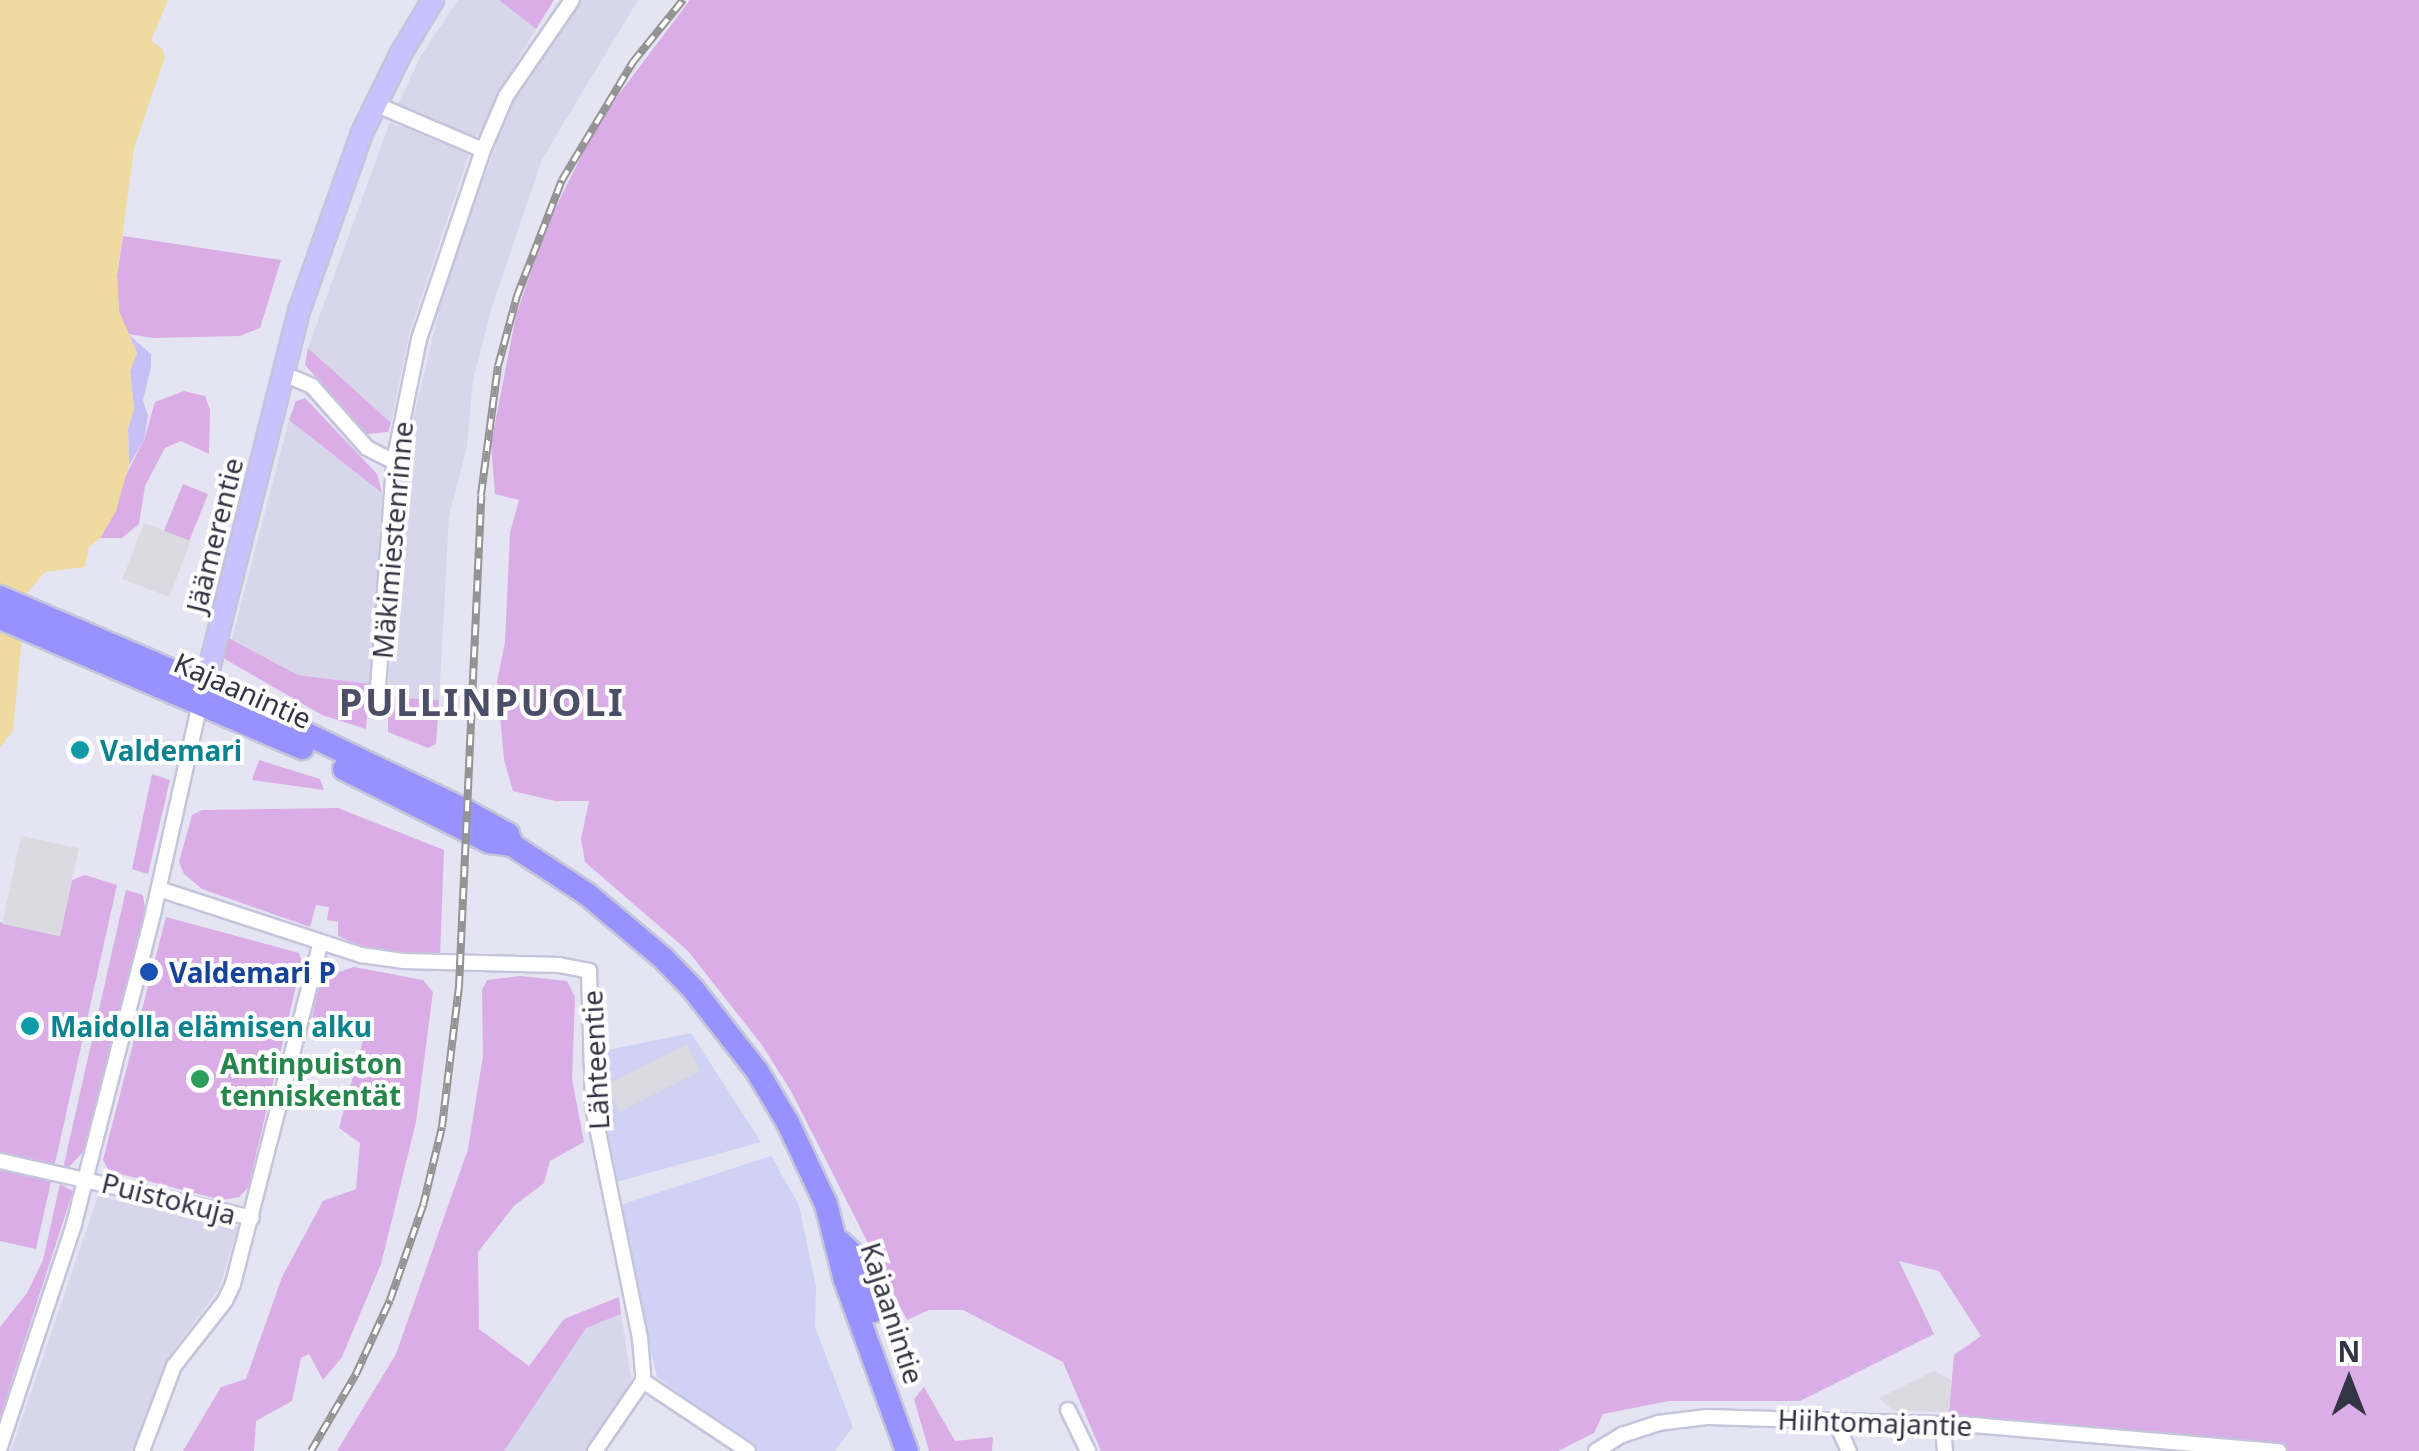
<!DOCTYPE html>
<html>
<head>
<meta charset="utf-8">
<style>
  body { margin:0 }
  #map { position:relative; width:2419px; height:1451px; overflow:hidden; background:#e5e4f2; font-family:"Noto Sans",sans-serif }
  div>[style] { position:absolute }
  .residential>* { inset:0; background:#d7d6ea }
  .commercial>* { inset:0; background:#cfd2f4 }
  .green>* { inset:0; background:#daade6; transform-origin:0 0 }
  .sand>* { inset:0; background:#c6c0f7 }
  .parking>* { inset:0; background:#dadae0; transform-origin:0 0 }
  .water>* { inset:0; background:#efdaa0 }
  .roads { filter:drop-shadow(2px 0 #c4c4db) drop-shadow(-2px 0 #c4c4db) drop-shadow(0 2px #c4c4db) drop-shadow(0 -2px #c4c4db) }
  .minor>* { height:14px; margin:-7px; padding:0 7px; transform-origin:7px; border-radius:7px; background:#fff }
  .secondary>* { height:20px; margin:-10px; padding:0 10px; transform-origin:10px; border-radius:10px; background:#c8c2fe }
  .primary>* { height:22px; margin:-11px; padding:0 11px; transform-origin:11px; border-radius:11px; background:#9792fd }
  .rail>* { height:8px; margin-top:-4px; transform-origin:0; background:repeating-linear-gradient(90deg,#fff 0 11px,#949494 0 22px); box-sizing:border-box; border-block:2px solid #949494 }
  .dots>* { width:28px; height:28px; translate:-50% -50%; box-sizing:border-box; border:5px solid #fff; border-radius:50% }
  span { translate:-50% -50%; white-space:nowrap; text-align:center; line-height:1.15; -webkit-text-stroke:8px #fff; paint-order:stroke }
  .street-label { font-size:28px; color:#343544 }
  .culture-label { font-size:28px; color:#0d838f; font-weight:700 }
  .left { translate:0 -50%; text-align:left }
  .transit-label { font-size:28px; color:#164399; font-weight:700 }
  .leisure-label { font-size:28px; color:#27864d; font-weight:700 }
  .district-label { font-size:38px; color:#4c4e67; font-weight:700; letter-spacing:2.5px }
  .north { position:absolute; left:2299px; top:1331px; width:100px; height:100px; -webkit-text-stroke:8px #fff; paint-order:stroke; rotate:0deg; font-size:28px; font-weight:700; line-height:40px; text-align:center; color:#343544 }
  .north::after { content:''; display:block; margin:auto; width:35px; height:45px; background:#343544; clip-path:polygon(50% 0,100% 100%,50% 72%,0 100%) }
</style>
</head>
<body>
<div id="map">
  <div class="residential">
    <div style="clip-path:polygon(458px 0,499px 0,536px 29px,499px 92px,482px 133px,473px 137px,398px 104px,422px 54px)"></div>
    <div style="clip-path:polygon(583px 0,638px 0,542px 159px,491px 310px,473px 380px,467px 446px,449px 516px,439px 700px,388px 697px,401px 471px,445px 285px,507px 115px,533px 68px)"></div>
    <div style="clip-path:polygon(390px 122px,469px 154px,410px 331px,391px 423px,308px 348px)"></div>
    <div style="clip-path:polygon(289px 420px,382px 493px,370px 684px,298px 675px,232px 639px)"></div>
    <div style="clip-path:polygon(98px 1196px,238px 1227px,219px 1289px,165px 1362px,133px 1451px,11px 1451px)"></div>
    <div style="clip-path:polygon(621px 1314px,632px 1384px,586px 1451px,504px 1451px,586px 1328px)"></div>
  </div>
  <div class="commercial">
    <div style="clip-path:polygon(691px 1033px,761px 1142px,613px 1183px,599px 1091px,598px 1052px)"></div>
    <div style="clip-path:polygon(771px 1156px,799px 1205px,816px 1287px,815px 1327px,853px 1427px,835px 1451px,759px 1451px,657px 1377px,617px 1206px)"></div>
  </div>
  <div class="green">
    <div style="clip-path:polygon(499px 0,554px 0,536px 29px)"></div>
    <div style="clip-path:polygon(690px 0,2419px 0,2419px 1451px,2279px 1451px,1943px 1424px,1949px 1412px,1954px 1355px,1981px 1336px,1939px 1271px,1899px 1261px,1934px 1334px,1800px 1401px,1669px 1401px,1603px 1414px,1594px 1433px,1558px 1451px,1101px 1451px,1063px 1362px,963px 1310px,929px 1310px,907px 1320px,791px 1091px,762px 1045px,688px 951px,585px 862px,581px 839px,589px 801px,555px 801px,513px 791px,504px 760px,497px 682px,505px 642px,510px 533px,519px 500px,495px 494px,491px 444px,516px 315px,547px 225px,598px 122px)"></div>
    <div style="clip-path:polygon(123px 236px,281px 260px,260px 328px,240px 336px,153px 338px,128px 334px,119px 311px,117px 276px)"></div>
    <div style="clip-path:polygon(308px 348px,391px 423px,388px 432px,367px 434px,305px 365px)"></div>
    <div style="clip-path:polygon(184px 391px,205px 396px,210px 410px,209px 454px,181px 441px,165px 448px,145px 486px,139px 524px,122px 538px,100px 538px,116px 511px,118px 491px,144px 440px,155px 402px)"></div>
    <div style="clip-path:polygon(305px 398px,377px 474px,382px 493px,289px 420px,296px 401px)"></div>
    <div style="left:183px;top:484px;width:27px;height:51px;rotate:22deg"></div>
    <div style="clip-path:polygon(225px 636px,298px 675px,370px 684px,366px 729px,322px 715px,225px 659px)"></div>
    <div style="clip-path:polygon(388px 697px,439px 700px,436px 744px,428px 748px,388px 732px)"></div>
    <div style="clip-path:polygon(259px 760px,320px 779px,324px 790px,252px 780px)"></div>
    <div style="clip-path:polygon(152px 774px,170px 780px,148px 874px,132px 869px)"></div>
    <div style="clip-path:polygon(338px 808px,444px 850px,440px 958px,361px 946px,338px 936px,338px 922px,327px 920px,329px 907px,316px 905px,310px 927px,202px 889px,184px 874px,179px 862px,192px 815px,202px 810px)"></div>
    <div style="clip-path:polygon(85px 875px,117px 885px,36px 1249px,0 1241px,0 922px,60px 936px,72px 880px)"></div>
    <div style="clip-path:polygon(126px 890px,143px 895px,145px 908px,84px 1151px,67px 1169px,64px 1164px)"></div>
    <div style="clip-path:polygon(166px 917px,299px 953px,302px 961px,248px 1188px,239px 1197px,222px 1200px,109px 1171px,103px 1160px)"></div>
    <div style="clip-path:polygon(354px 967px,423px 980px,433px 992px,416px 1122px,381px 1264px,342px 1357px,323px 1380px,309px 1354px,301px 1358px,292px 1401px,256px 1421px,254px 1451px,183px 1451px,221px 1387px,246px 1379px,282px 1277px,323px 1201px,356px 1189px,360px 1143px,339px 1128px,366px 1029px,312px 1017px,321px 978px)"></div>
    <div style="clip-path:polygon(520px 976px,567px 981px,575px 997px,572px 1079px,584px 1142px,550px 1161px,544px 1183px,514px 1206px,478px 1252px,479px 1329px,529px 1366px,564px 1319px,619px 1297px,621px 1314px,586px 1328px,504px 1451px,337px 1451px,396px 1354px,468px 1149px,483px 1056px,482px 990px,487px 980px)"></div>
    <div style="clip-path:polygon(60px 1184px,73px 1191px,0 1417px,0 1327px,27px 1293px,43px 1260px)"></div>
    <div style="clip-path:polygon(924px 1387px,955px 1441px,993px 1437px,992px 1451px,929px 1451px,914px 1399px)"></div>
  </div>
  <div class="sand">
    <div style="clip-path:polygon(128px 334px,151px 354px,151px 367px,143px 400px,148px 416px,144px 440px,129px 465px,128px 428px,134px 409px,130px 371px,137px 352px)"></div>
  </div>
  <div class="parking">
    <div style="left:144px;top:523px;width:50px;height:60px;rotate:21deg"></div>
    <div style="left:21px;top:836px;width:59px;height:90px;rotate:12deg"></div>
    <div style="left:687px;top:1044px;width:30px;height:91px;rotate:63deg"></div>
    <div style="clip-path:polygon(1934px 1371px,1951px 1380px,1949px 1412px,1894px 1411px,1879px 1398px)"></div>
  </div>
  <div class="water">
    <div style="clip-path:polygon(0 0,168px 0,151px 41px,162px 48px,165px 57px,134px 148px,117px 276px,119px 311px,137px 353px,130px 371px,134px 409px,128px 428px,129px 465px,116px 511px,100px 538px,89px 547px,85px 567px,45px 572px,26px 594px,13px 731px,0 747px)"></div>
  </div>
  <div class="roads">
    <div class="minor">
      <div style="left:375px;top:104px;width:117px;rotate:23.1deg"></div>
      <div style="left:284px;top:374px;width:30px;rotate:23deg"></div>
      <div style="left:312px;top:386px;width:83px;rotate:48.4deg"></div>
      <div style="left:367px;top:448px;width:30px;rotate:27deg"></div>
      <div style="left:377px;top:702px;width:241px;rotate:-85.9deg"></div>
      <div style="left:394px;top:462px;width:126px;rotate:-78.5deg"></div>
      <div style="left:419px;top:339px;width:200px;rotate:-71.3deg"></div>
      <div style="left:483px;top:150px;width:59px;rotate:-66.9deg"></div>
      <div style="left:506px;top:96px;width:116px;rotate:-55.5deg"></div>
      <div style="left:159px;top:889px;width:213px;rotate:18.1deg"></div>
      <div style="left:361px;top:955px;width:42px;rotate:8.1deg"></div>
      <div style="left:403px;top:961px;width:156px;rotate:1.5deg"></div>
      <div style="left:559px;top:965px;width:31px;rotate:11deg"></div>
      <div style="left:589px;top:971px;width:136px;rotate:88.3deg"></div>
      <div style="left:593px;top:1107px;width:236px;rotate:78.5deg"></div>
      <div style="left:640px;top:1338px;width:34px;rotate:85deg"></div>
      <div style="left:643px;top:1372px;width:9px;rotate:90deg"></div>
      <div style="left:643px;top:1381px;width:85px;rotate:124.4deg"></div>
      <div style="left:0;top:1161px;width:258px;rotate:12.7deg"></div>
      <div style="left:643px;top:1381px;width:126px;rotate:33.7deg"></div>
      <div style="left:1068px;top:1410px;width:46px;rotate:64deg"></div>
      <div style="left:1835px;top:1420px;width:34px;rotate:66deg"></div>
      <div style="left:1943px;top:1424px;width:27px;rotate:86deg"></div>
      <div style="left:0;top:1447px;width:235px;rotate:-71.6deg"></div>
      <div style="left:74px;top:1224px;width:325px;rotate:-75.7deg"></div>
      <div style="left:154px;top:909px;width:211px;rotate:-77.4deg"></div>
      <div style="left:142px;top:1451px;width:91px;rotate:-69.4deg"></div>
      <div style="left:174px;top:1366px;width:83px;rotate:-51.9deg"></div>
      <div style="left:225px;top:1301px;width:19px;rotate:-65deg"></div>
      <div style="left:233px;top:1284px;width:350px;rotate:-75.6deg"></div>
      <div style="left:1596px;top:1451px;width:31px;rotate:-32deg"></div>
      <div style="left:1622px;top:1435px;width:38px;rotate:-18deg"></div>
      <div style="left:1658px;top:1423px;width:49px;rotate:-7deg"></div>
      <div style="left:1707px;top:1417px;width:266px;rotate:1.7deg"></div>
      <div style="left:1973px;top:1425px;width:307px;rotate:4.9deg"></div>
    </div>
    <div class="secondary">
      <div style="left:202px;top:697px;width:398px;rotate:-75.9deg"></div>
      <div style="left:299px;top:311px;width:189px;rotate:-70.5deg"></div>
      <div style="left:362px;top:133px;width:87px;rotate:-64deg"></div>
      <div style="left:400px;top:55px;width:64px;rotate:-59deg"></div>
    </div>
    <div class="primary">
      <div style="left:0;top:597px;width:223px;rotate:23.2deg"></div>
      <div style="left:205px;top:685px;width:284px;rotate:25.7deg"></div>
      <div style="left:461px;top:808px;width:54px;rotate:29deg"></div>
      <div style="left:508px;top:834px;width:12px;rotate:70deg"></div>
      <div style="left:512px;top:845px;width:90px;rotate:33.2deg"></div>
      <div style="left:587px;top:894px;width:99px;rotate:40.1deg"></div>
      <div style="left:663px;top:958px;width:43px;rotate:45.9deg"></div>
      <div style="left:693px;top:989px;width:104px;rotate:52deg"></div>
      <div style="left:757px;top:1071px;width:61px;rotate:59.2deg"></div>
      <div style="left:788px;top:1123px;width:89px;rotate:64.9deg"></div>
      <div style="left:826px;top:1204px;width:78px;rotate:76deg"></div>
      <div style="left:845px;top:1280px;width:182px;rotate:70.1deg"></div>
      <div style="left:0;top:618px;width:329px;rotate:23.3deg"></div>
      <div style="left:344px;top:769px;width:162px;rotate:26.7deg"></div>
      <div style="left:489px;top:842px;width:23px;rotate:7deg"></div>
      <div style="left:840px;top:1242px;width:21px;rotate:43deg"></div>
      <div style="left:855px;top:1256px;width:58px;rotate:71.9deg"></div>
    </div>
  </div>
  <div class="rail">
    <div style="left:311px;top:1451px;width:89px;rotate:-59.7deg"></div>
    <div style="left:356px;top:1374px;width:81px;rotate:-65.3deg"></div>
    <div style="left:390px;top:1300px;width:100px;rotate:-70.7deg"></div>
    <div style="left:423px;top:1206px;width:81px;rotate:-76.5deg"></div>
    <div style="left:442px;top:1127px;width:141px;rotate:-83.1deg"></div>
    <div style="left:459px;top:987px;width:492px;rotate:-87.4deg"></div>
    <div style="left:481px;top:495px;width:130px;rotate:-82.5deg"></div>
    <div style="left:498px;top:366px;width:73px;rotate:-74.8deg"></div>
    <div style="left:517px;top:296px;width:124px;rotate:-68.8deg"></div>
    <div style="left:562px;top:180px;width:138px;rotate:-59deg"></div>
    <div style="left:633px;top:62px;width:80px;rotate:-51.1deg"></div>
  </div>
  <div class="dots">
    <div style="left:80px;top:750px;background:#0f9aa8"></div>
    <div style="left:149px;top:972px;background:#1a4fb4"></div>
    <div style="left:30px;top:1026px;background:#0f9aa8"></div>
    <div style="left:200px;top:1079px;background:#2e9e5b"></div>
  </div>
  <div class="street-label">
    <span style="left:214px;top:535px;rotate:-76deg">Jäämerentie</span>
    <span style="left:392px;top:540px;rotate:-85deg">Mäkimiestenrinne</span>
    <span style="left:243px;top:690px;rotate:24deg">Kajaanintie</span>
    <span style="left:595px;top:1060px;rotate:-93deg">Lähteentie</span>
    <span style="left:169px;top:1198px;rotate:14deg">Puistokuja</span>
    <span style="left:893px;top:1313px;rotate:72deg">Kajaanintie</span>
    <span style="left:1875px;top:1422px;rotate:2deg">Hiihtomajantie</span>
  </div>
  <div class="culture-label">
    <span class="left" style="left:100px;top:750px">Valdemari</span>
    <span class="left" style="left:50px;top:1026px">Maidolla elämisen alku</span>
  </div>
  <div class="transit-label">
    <span class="left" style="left:169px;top:972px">Valdemari P</span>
  </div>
  <div class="leisure-label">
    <span class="left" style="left:220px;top:1079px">Antinpuiston<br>tenniskentät</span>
  </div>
  <div class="district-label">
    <span style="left:482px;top:702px">PULLINPUOLI</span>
  </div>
  <div class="north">N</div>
</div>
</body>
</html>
